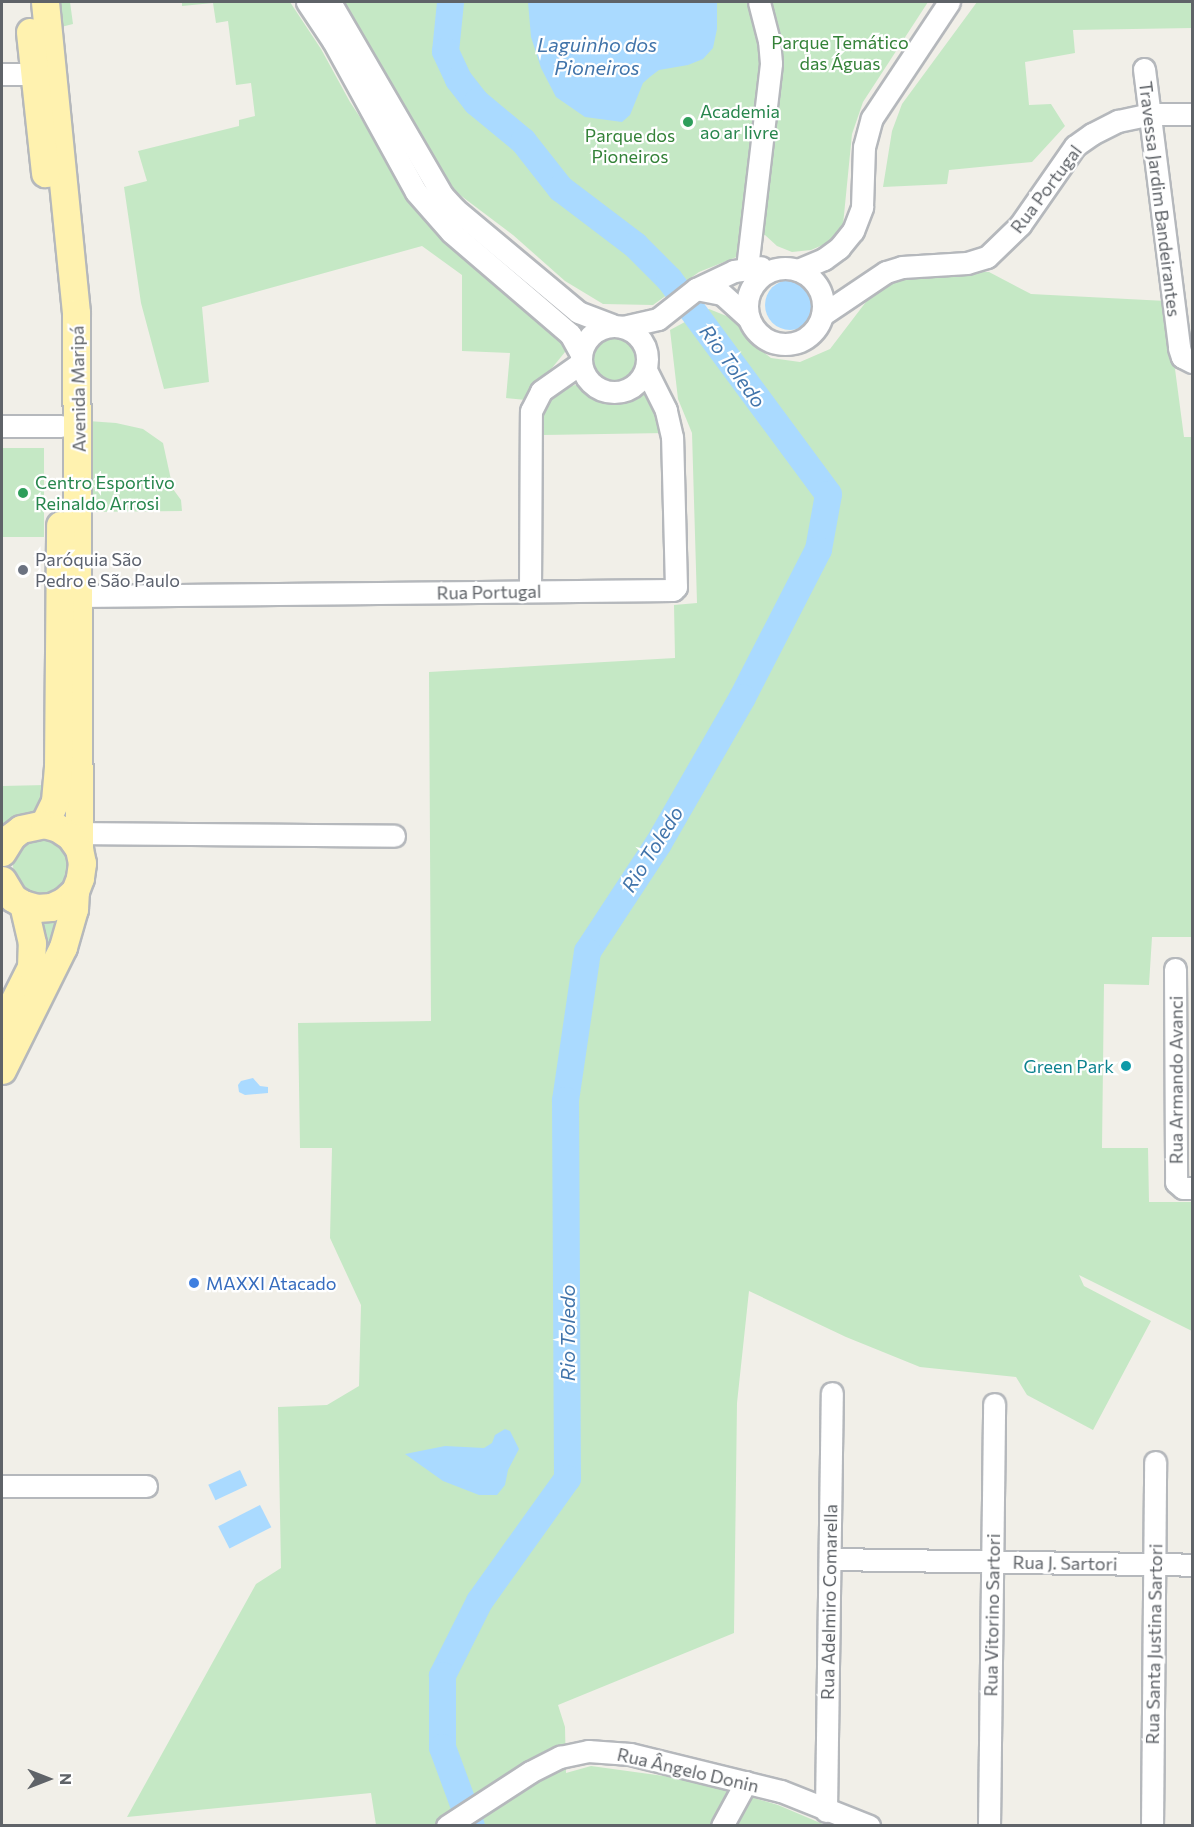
<!DOCTYPE html>
<html>
<head>
<meta charset="utf-8">
<style>
  body { margin:0 }
  #map { position:relative; width:1194px; height:1827px; overflow:hidden; background:#f1efe8; font-family:Commissioner,sans-serif }
  div>[style] { position:absolute }
  .green>* { inset:0; background:#c5e8c5; transform-origin:0 0 }
  .round { border-radius:50% }
  .water>* { inset:0; background:#aadaff; transform-origin:0 0 }
  .river>* { height:27px; margin:-13.5px; padding:0 13.5px; transform-origin:13.5px; border-radius:13.5px; background:#aadaff }
  .roads { filter:drop-shadow(2px 0 #b5b8bc) drop-shadow(-2px 0 #b5b8bc) drop-shadow(0 2px #b5b8bc) drop-shadow(0 -2px #b5b8bc) }
  .minor>* { height:21px; margin:-10.5px; padding:0 10.5px; transform-origin:10.5px; border-radius:10.5px; background:#fff }
  .minor>.ring { margin:-10.5px; padding:0; box-sizing:content-box; background:none; border:21px solid #fff; border-radius:50% }
  .major>* { height:27px; margin:-13.5px; padding:0 13.5px; transform-origin:13.5px; border-radius:13.5px; background:#fff2af }
  .dots>* { width:16px; height:16px; translate:-50% -50%; box-sizing:border-box; border:3px solid #fff; border-radius:50% }
  span { translate:-50% -50%; white-space:nowrap; text-align:center; line-height:1.15; -webkit-text-stroke:4.5px #fff; paint-order:stroke }
  .park-label { font-size:18px; color:#348238 }
  .leisure-label { font-size:18px; color:#27864d }
  .left { translate:0 -50%; text-align:left }
  .street-label { font-size:18px; color:#5f6368 }
  .worship-label { font-size:18px; color:#5b616d }
  .culture-label { font-size:18px; color:#0d838f }
  .right { translate:-100% -50%; text-align:right }
  .shop-label { font-size:18px; color:#366cbe }
  .water-label { font-size:20px; color:#4174aa; font-style:italic }
  .frame { position:absolute; inset:0; border:3px solid #5f6368; pointer-events:none }
  .north { position:absolute; left:18px; top:1749px; width:60px; height:60px; -webkit-text-stroke:4px #fff; paint-order:stroke; rotate:90deg; font-size:16px; font-weight:700; line-height:24px; text-align:center; color:#5f6368 }
  .north::after { content:''; display:block; margin:auto; width:21px; height:27px; background:#5f6368; clip-path:polygon(50% 0,100% 100%,50% 72%,0 100%) }
</style>
</head>
<body>
<div id="map">
  <div class="green">
    <div style="clip-path:polygon(59px 2px,70px 2px,73px 24px,61px 27px)"></div>
    <div style="clip-path:polygon(182px 2px,290px 2px,321px 49px,350px 102px,422px 211px,559px 332px,566px 347px,565px 352px,526px 400px,506px 398px,510px 353px,462px 351px,462px 275px,422px 246px,202px 307px,209px 382px,164px 389px,141px 303px,124px 187px,147px 181px,138px 151px,239px 126px,239px 120px,255px 116px,251px 83px,236px 85px,228px 21px,216px 23px,213px 3px,182px 6px)"></div>
    <div style="clip-path:polygon(340px 2px,928px 2px,863px 102px,852px 134px,843px 225px,835px 236px,825px 244px,811px 250px,792px 252px,777px 246px,765px 235px,740px 241px,739px 256px,699px 272px,653px 305px,603px 304px,565px 281px,513px 235px,456px 192px,422px 141px)"></div>
    <div style="clip-path:polygon(977px 2px,1192px 2px,1192px 28px,1073px 30px,1075px 53px,1025px 62px,1029px 105px,1051px 104px,1065px 126px,1032px 162px,949px 170px,947px 184px,883px 187px,892px 131px,902px 104px)"></div>
    <div style="clip-path:polygon(940px 272px,989px 272px,1031px 294px,1166px 301px,1184px 437px,1192px 437px,1192px 937px,1152px 937px,1149px 985px,1104px 984px,1102px 1148px,1148px 1148px,1149px 1202px,1192px 1202px,1192px 1331px,1079px 1275px,1084px 1286px,1151px 1321px,1093px 1430px,1027px 1395px,1016px 1377px,920px 1367px,846px 1337px,749px 1291px,737px 1403px,734px 1633px,558px 1705px,565px 1727px,566px 1773px,591px 1766px,693px 1780px,778px 1805px,825px 1825px,376px 1825px,371px 1793px,127px 1817px,256px 1584px,281px 1568px,278px 1407px,327px 1405px,359px 1386px,361px 1305px,330px 1238px,332px 1148px,300px 1148px,298px 1023px,431px 1021px,429px 672px,675px 658px,674px 605px,697px 603px,692px 433px,678px 399px,670px 330px,709px 309px,734px 319px,749px 341px,771px 358px,800px 362px,830px 349px,872px 294px,906px 277px)"></div>
    <div class="round" style="left:591px;top:331px;width:54px;height:54px"></div>
    <div style="clip-path:polygon(575px 385px,620px 398px,633px 397px,650px 386px,666px 433px,543px 435px,543px 414px,547px 400px,555px 391px)"></div>
    <div style="clip-path:polygon(88px 421px,116px 423px,143px 429px,163px 443px,173px 489px,181px 500px,182px 511px,89px 512px)"></div>
    <div style="left:2px;top:448px;width:42px;height:89px"></div>
    <div style="clip-path:polygon(46px 785px,46px 792px,36px 814px,2px 828px,2px 786px)"></div>
    <div class="round" style="left:13px;top:838px;width:56px;height:56px"></div>
    <div style="clip-path:polygon(61px 910px,56px 944px,36px 968px,32px 913px)"></div>
  </div>
  <div class="water">
    <div style="clip-path:polygon(528px 2px,717px 2px,717px 29px,713px 48px,703px 59px,688px 65px,659px 70px,651px 76px,643px 83px,630px 115px,622px 122px,585px 117px,556px 97px,541px 68px,531px 37px)"></div>
    <div class="round" style="left:765px;top:280px;width:50px;height:50px"></div>
    <div style="clip-path:polygon(253px 1078px,260px 1086px,268px 1087px,268px 1093px,245px 1095px,239px 1092px,238px 1085px,241px 1081px)"></div>
    <div style="clip-path:polygon(505px 1429px,510px 1431px,519px 1449px,508px 1470px,505px 1485px,497px 1495px,479px 1495px,443px 1481px,405px 1454px,445px 1446px,484px 1448px,492px 1443px,495px 1435px)"></div>
    <div style="left:240px;top:1470px;width:17px;height:35px;rotate:65deg"></div>
    <div style="left:260px;top:1505px;width:25px;height:47px;rotate:63deg"></div>
  </div>
  <div class="river">
    <div style="left:450px;top:2px;width:49px;rotate:95.8deg"></div>
    <div style="left:445px;top:51px;width:31px;rotate:65deg"></div>
    <div style="left:458px;top:79px;width:29px;rotate:52deg"></div>
    <div style="left:476px;top:102px;width:61px;rotate:39.7deg"></div>
    <div style="left:523px;top:141px;width:60px;rotate:51.8deg"></div>
    <div style="left:560px;top:188px;width:94px;rotate:37.2deg"></div>
    <div style="left:635px;top:245px;width:48px;rotate:45deg"></div>
    <div style="left:669px;top:279px;width:267px;rotate:53.5deg"></div>
    <div style="left:828px;top:494px;width:56px;rotate:100.3deg"></div>
    <div style="left:818px;top:549px;width:166px;rotate:117.2deg"></div>
    <div style="left:742px;top:697px;width:168px;rotate:119.9deg"></div>
    <div style="left:658px;top:843px;width:129px;rotate:123.3deg"></div>
    <div style="left:587px;top:951px;width:151px;rotate:98.4deg"></div>
    <div style="left:565px;top:1100px;width:378px;rotate:89.7deg"></div>
    <div style="left:567px;top:1478px;width:151px;rotate:125.6deg"></div>
    <div style="left:479px;top:1601px;width:83px;rotate:116.6deg"></div>
    <div style="left:442px;top:1675px;width:72px;rotate:90deg"></div>
    <div style="left:442px;top:1747px;width:84px;rotate:69.8deg"></div>
  </div>
  <div class="roads">
    <div class="minor">
      <div style="left:307px;top:2px;width:47px;rotate:56.3deg"></div>
      <div style="left:333px;top:41px;width:172px;rotate:61.2deg"></div>
      <div style="left:416px;top:192px;width:53px;rotate:48.8deg"></div>
      <div style="left:451px;top:232px;width:157px;rotate:40.6deg"></div>
      <div style="left:570px;top:334px;width:23px;rotate:61deg"></div>
      <div style="left:330px;top:2px;width:225px;rotate:59.8deg"></div>
      <div style="left:443px;top:196px;width:18px;rotate:47deg"></div>
      <div style="left:455px;top:209px;width:160px;rotate:39.9deg"></div>
      <div style="left:578px;top:312px;width:36px;rotate:21deg"></div>
      <div style="left:1144px;top:69px;width:281px;rotate:82.8deg"></div>
      <div style="left:1179px;top:348px;width:9px;rotate:72deg"></div>
      <div style="left:1182px;top:357px;width:11px;rotate:27deg"></div>
      <div style="left:2px;top:74px;width:32px"></div>
      <div style="left:747px;top:268px;width:206px;rotate:-83.3deg"></div>
      <div style="left:771px;top:63px;width:22px;rotate:-95deg"></div>
      <div style="left:769px;top:41px;width:40px;rotate:-104.4deg"></div>
      <div class="ring" style="left:747px;top:268px;width:55px;height:55px"></div>
      <div style="left:798px;top:270px;width:28px;rotate:-23deg"></div>
      <div style="left:824px;top:259px;width:19px;rotate:-36deg"></div>
      <div style="left:839px;top:248px;width:22px;rotate:-51deg"></div>
      <div style="left:853px;top:231px;width:26px;rotate:-69deg"></div>
      <div style="left:862px;top:207px;width:60px;rotate:-88.1deg"></div>
      <div style="left:864px;top:147px;width:30px;rotate:-75deg"></div>
      <div style="left:872px;top:118px;width:139px;rotate:-56.4deg"></div>
      <div style="left:696px;top:289px;width:26px;rotate:11deg"></div>
      <div style="left:722px;top:294px;width:36px;rotate:42deg"></div>
      <div style="left:822px;top:315px;width:77px;rotate:-33.9deg"></div>
      <div style="left:886px;top:272px;width:17px;rotate:-17deg"></div>
      <div style="left:902px;top:267px;width:65px;rotate:-3.5deg"></div>
      <div style="left:967px;top:263px;width:21px;rotate:-17deg"></div>
      <div style="left:987px;top:257px;width:46px;rotate:-44.1deg"></div>
      <div style="left:1020px;top:225px;width:96px;rotate:-55.2deg"></div>
      <div style="left:1075px;top:146px;width:21px;rotate:-35deg"></div>
      <div style="left:1092px;top:134px;width:29px;rotate:-27deg"></div>
      <div style="left:1118px;top:121px;width:33px;rotate:-12deg"></div>
      <div style="left:1150px;top:114px;width:42px"></div>
      <div class="ring" style="left:581px;top:326px;width:45px;height:45px"></div>
      <div style="left:623px;top:327px;width:36px;rotate:-13deg"></div>
      <div style="left:658px;top:319px;width:48px;rotate:-38.3deg"></div>
      <div style="left:696px;top:289px;width:42px;rotate:-25.3deg"></div>
      <div style="left:734px;top:271px;width:27px;rotate:-8deg"></div>
      <div style="left:2px;top:426px;width:59px"></div>
      <div style="left:530px;top:591px;width:180px;rotate:-89.7deg"></div>
      <div style="left:531px;top:411px;width:22px;rotate:-63deg"></div>
      <div style="left:541px;top:391px;width:49px;rotate:-35deg"></div>
      <div style="left:78px;top:596px;width:595px;rotate:-0.58deg"></div>
      <div style="left:673px;top:590px;width:4px;rotate:-45deg"></div>
      <div style="left:676px;top:587px;width:150px;rotate:-91.5deg"></div>
      <div style="left:672px;top:437px;width:28px;rotate:-103deg"></div>
      <div style="left:666px;top:410px;width:45px;rotate:-116.6deg"></div>
      <div style="left:79px;top:833px;width:315px;rotate:0.5deg"></div>
      <div style="left:1175px;top:969px;width:213px;rotate:89.7deg"></div>
      <div style="left:1176px;top:1182px;width:9px;rotate:41deg"></div>
      <div style="left:1183px;top:1188px;width:9px"></div>
      <div style="left:2px;top:1486px;width:144px"></div>
      <div style="left:830px;top:1559px;width:362px;rotate:0.9deg"></div>
      <div style="left:826px;top:1811px;width:418px;rotate:-89.2deg"></div>
      <div style="left:447px;top:1826px;width:99px;rotate:-33deg"></div>
      <div style="left:530px;top:1772px;width:34px;rotate:-27deg"></div>
      <div style="left:560px;top:1757px;width:29px;rotate:-12deg"></div>
      <div style="left:588px;top:1751px;width:42px;rotate:4.1deg"></div>
      <div style="left:630px;top:1754px;width:155px;rotate:13.8deg"></div>
      <div style="left:781px;top:1791px;width:95px;rotate:21.7deg"></div>
      <div style="left:722px;top:1826px;width:50px;rotate:-61.4deg"></div>
      <div style="left:989px;top:1826px;width:422px;rotate:-89.3deg"></div>
      <div style="left:1152px;top:1826px;width:364px;rotate:-89.5deg"></div>
    </div>
    <div class="major">
      <div style="left:45px;top:2px;width:313px;rotate:84.3deg"></div>
      <div style="left:76px;top:313px;width:536px;rotate:89.68deg"></div>
      <div style="left:30px;top:32px;width:142px;rotate:83.9deg"></div>
      <div style="left:44px;top:824px;width:25px;rotate:-64deg"></div>
      <div style="left:55px;top:801px;width:34px;rotate:-85deg"></div>
      <div style="left:58px;top:767px;width:242px;rotate:-89.5deg"></div>
      <div style="left:2px;top:852px;width:19px;rotate:-58deg"></div>
      <div style="left:12px;top:836px;width:11px;rotate:-38deg"></div>
      <div style="left:21px;top:829px;width:24px;rotate:-12deg"></div>
      <div style="left:44px;top:824px;width:15px;rotate:16deg"></div>
      <div style="left:58px;top:828px;width:14px;rotate:34deg"></div>
      <div style="left:70px;top:836px;width:16px;rotate:55deg"></div>
      <div style="left:79px;top:849px;width:14px;rotate:78deg"></div>
      <div style="left:82px;top:863px;width:15px;rotate:98deg"></div>
      <div style="left:80px;top:878px;width:14px;rotate:111deg"></div>
      <div style="left:75px;top:891px;width:15px;rotate:138deg"></div>
      <div style="left:64px;top:901px;width:14px;rotate:155deg"></div>
      <div style="left:51px;top:907px;width:14px;rotate:176deg"></div>
      <div style="left:37px;top:908px;width:15px;rotate:-164deg"></div>
      <div style="left:23px;top:904px;width:12px;rotate:-149deg"></div>
      <div style="left:13px;top:898px;width:21px;rotate:-121deg"></div>
      <div style="left:2px;top:1025px;width:65px;rotate:-63.4deg"></div>
      <div style="left:31px;top:967px;width:24px;rotate:-88deg"></div>
      <div style="left:32px;top:943px;width:40px;rotate:-103deg"></div>
      <div style="left:2px;top:1070px;width:137px;rotate:-63.6deg"></div>
      <div style="left:63px;top:947px;width:40px;rotate:-74deg"></div>
      <div style="left:74px;top:909px;width:18px;rotate:-87deg"></div>
    </div>
  </div>
  <div class="dots">
    <div style="left:688px;top:122px;background:#2e9e5b"></div>
    <div style="left:23px;top:493px;background:#2e9e5b"></div>
    <div style="left:23px;top:570px;background:#6b7280"></div>
    <div style="left:1126px;top:1066px;background:#0f9aa8"></div>
    <div style="left:194px;top:1283px;background:#3f7fe0"></div>
  </div>
  <div class="park-label">
    <span style="left:840px;top:53px">Parque Temático<br>das Águas</span>
    <span style="left:630px;top:146px">Parque dos<br>Pioneiros</span>
  </div>
  <div class="leisure-label">
    <span class="left" style="left:700px;top:122px">Academia<br>ao ar livre</span>
    <span class="left" style="left:35px;top:493px">Centro Esportivo<br>Reinaldo Arrosi</span>
  </div>
  <div class="street-label">
    <span style="left:1046px;top:189px;rotate:-53deg">Rua Portugal</span>
    <span style="left:1160px;top:199px;rotate:83deg">Travessa Jardim Bandeirantes</span>
    <span style="left:78px;top:389px;rotate:-91deg">Avenida Maripá</span>
    <span style="left:489px;top:592px;rotate:-1deg">Rua Portugal</span>
    <span style="left:1176px;top:1080px;rotate:-90deg">Rua Armando Avanci</span>
    <span style="left:1065px;top:1563px;rotate:1deg">Rua J. Sartori</span>
    <span style="left:829px;top:1602px;rotate:-89deg">Rua Adelmiro Comarella</span>
    <span style="left:992px;top:1615px;rotate:-89deg">Rua Vitorino Sartori</span>
    <span style="left:1154px;top:1644px;rotate:-89deg">Rua Santa Justina Sartori</span>
    <span style="left:688px;top:1770px;rotate:13deg">Rua Ângelo Donin</span>
  </div>
  <div class="worship-label">
    <span class="left" style="left:35px;top:570px">Paróquia São<br>Pedro e São Paulo</span>
  </div>
  <div class="culture-label">
    <span class="right" style="left:1114px;top:1066px">Green Park</span>
  </div>
  <div class="shop-label">
    <span class="left" style="left:206px;top:1283px">MAXXI Atacado</span>
  </div>
  <div class="water-label">
    <span style="left:597px;top:56px">Laguinho dos<br>Pioneiros</span>
    <span style="left:733px;top:366px;rotate:54deg">Rio Toledo</span>
    <span style="left:652px;top:849px;rotate:-58deg">Rio Toledo</span>
    <span style="left:567px;top:1333px;rotate:-90deg">Rio Toledo</span>
  </div>
  <div class="frame"></div>
  <div class="north">N</div>
</div>
</body>
</html>
